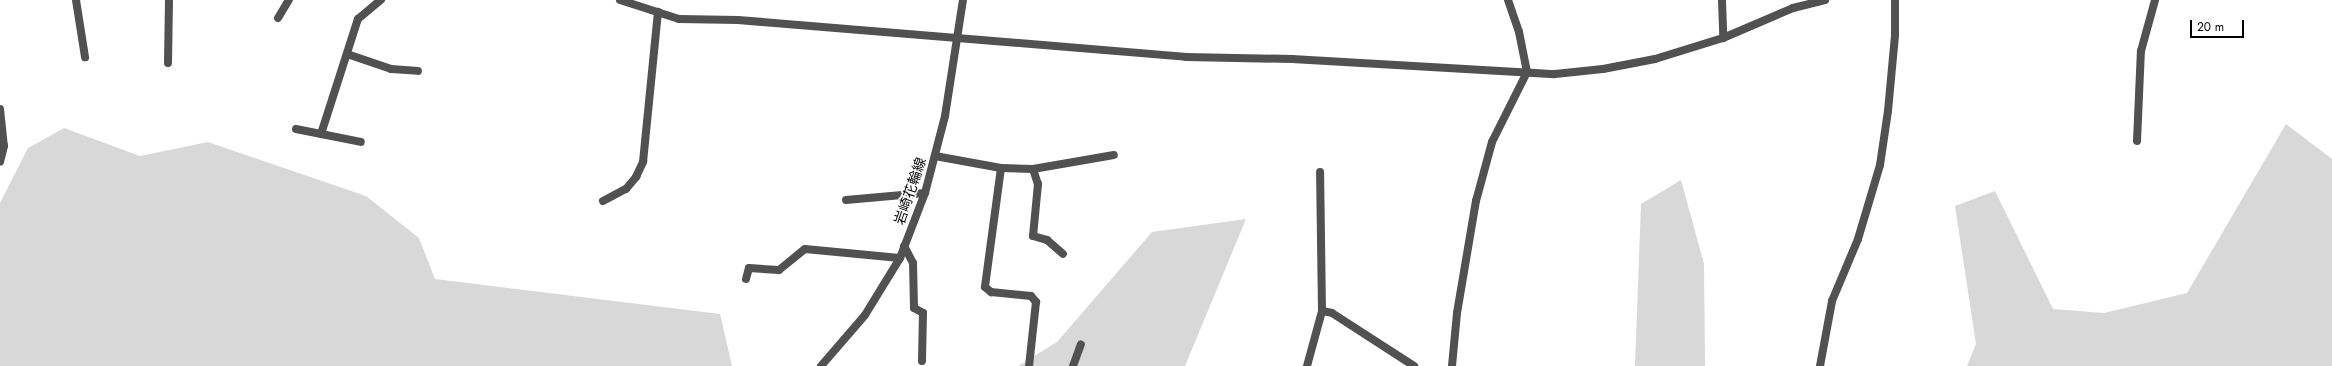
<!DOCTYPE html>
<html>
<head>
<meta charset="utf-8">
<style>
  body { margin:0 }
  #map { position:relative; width:2332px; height:366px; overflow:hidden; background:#fff; font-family:Jost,"Noto Sans JP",sans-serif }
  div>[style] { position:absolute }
  .green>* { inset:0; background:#d8d8d8 }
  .lane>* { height:8px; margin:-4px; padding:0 4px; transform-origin:4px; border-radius:4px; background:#515151 }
  .street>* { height:8px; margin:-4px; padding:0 4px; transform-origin:4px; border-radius:4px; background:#515151 }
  span { translate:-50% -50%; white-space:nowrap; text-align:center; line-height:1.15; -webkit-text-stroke:3px #fff; paint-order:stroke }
  .street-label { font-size:14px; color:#000 }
  .scale { position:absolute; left:2190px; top:20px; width:54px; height:18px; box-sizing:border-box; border:2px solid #000; border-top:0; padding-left:5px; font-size:12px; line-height:14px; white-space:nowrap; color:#000; -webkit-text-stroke:3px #fff; paint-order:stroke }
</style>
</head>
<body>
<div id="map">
  <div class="green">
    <div style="clip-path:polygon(2286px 124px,2332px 159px,2332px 366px,1967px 366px,1976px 344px,1955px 206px,1995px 191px,2053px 309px,2104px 313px,2187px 293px)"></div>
    <div style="clip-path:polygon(64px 128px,140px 156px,208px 142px,366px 196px,419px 238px,435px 279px,720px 314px,732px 366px,0 366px,0 203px,28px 148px)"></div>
    <div style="clip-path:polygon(1681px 180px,1704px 264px,1705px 366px,1635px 366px,1641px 204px)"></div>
    <div style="clip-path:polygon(1246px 219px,1185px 366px,1018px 366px,1057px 342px,1152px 232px)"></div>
  </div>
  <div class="lane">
    <div style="left:76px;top:0;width:58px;rotate:81deg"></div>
    <div style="left:1508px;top:0;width:34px;rotate:71deg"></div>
    <div style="left:1519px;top:32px;width:41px;rotate:78.7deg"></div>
    <div style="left:278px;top:18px;width:21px;rotate:-59deg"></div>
    <div style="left:347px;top:54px;width:46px;rotate:18.8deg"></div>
    <div style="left:391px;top:69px;width:27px;rotate:4deg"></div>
    <div style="left:168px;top:63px;width:63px;rotate:-89.1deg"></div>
    <div style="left:296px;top:129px;width:66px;rotate:11.3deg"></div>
    <div style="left:321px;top:134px;width:121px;rotate:-72.2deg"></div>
    <div style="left:358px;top:19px;width:30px;rotate:-40deg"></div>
    <div style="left:2137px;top:141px;width:90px;rotate:-87.5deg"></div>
    <div style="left:2141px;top:51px;width:53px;rotate:-74.6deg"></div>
    <div style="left:935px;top:156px;width:67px;rotate:10.3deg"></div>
    <div style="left:1001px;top:168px;width:32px;rotate:2deg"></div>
    <div style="left:1033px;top:169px;width:82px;rotate:-9.8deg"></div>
    <div style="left:1001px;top:168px;width:120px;rotate:97.7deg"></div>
    <div style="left:985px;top:287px;width:8px;rotate:40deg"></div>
    <div style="left:991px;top:292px;width:40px;rotate:5.7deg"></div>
    <div style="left:1031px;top:296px;width:8px;rotate:50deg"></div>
    <div style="left:1036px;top:302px;width:64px;rotate:96.2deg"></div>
    <div style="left:1033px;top:169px;width:16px;rotate:72deg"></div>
    <div style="left:1038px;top:184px;width:52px;rotate:95.5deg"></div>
    <div style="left:1033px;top:236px;width:15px;rotate:16deg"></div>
    <div style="left:1047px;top:240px;width:21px;rotate:41deg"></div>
    <div style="left:846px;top:200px;width:79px;rotate:-5.1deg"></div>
    <div style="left:904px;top:246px;width:19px;rotate:62deg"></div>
    <div style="left:913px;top:263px;width:45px;rotate:88.7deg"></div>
    <div style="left:914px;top:308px;width:10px;rotate:29deg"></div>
    <div style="left:923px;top:313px;width:48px;rotate:91.2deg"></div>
    <div style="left:746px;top:279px;width:11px;rotate:-75deg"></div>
    <div style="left:749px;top:268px;width:30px;rotate:4deg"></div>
    <div style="left:779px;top:270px;width:33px;rotate:-39deg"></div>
    <div style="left:805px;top:249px;width:95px;rotate:5.4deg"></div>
    <div style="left:1073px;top:366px;width:23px;rotate:-70deg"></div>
    <div style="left:1307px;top:366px;width:57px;rotate:-74.7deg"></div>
    <div style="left:1322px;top:311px;width:139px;rotate:-90.8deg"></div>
    <div style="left:1820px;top:366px;width:66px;rotate:-79.5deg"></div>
    <div style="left:1832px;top:301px;width:67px;rotate:-67.2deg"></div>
    <div style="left:1858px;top:239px;width:77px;rotate:-73.4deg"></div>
    <div style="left:1880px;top:165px;width:55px;rotate:-81.6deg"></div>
    <div style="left:1888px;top:111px;width:76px;rotate:-84.7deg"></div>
    <div style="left:1895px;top:35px;width:35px;rotate:-90deg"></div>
  </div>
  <div class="street">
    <div style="left:620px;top:0;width:62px;rotate:17.9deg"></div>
    <div style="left:679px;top:19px;width:59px;rotate:1deg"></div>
    <div style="left:738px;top:20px;width:450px;rotate:4.7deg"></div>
    <div style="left:1186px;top:57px;width:106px;rotate:1.1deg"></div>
    <div style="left:1292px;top:59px;width:263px;rotate:3.3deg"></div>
    <div style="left:1555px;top:74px;width:48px;rotate:-5.9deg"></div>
    <div style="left:1603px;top:69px;width:53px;rotate:-10.9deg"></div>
    <div style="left:1655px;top:59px;width:71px;rotate:-17.2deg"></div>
    <div style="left:1723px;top:38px;width:76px;rotate:-23.2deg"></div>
    <div style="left:1793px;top:8px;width:33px;rotate:-14deg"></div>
    <div style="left:1722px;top:0;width:38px;rotate:88deg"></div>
    <div style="left:0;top:109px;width:37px;rotate:84deg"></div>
    <div style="left:4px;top:146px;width:16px;rotate:104deg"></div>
    <div style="left:603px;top:201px;width:26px;rotate:-28deg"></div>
    <div style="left:626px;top:189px;width:16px;rotate:-50deg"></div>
    <div style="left:636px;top:177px;width:17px;rotate:-65deg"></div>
    <div style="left:643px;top:162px;width:151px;rotate:-84.3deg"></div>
    <div style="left:1322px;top:311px;width:10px;rotate:11deg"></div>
    <div style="left:1332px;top:313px;width:98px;rotate:32.9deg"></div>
    <div style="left:821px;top:366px;width:67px;rotate:-49.2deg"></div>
    <div style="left:865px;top:315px;width:67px;rotate:-58.4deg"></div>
    <div style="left:900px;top:258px;width:70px;rotate:-69deg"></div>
    <div style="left:925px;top:193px;width:80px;rotate:-75.4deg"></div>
    <div style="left:945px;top:116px;width:117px;rotate:-81.2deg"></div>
    <div style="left:1452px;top:366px;width:53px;rotate:-84.6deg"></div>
    <div style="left:1457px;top:313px;width:114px;rotate:-80.4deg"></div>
    <div style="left:1476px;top:201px;width:61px;rotate:-74.8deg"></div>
    <div style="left:1492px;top:142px;width:78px;rotate:-63.4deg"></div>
  </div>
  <div class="street-label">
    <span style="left:910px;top:191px;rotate:-71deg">岩崎花輪線</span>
  </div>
  <div class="scale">20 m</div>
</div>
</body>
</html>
